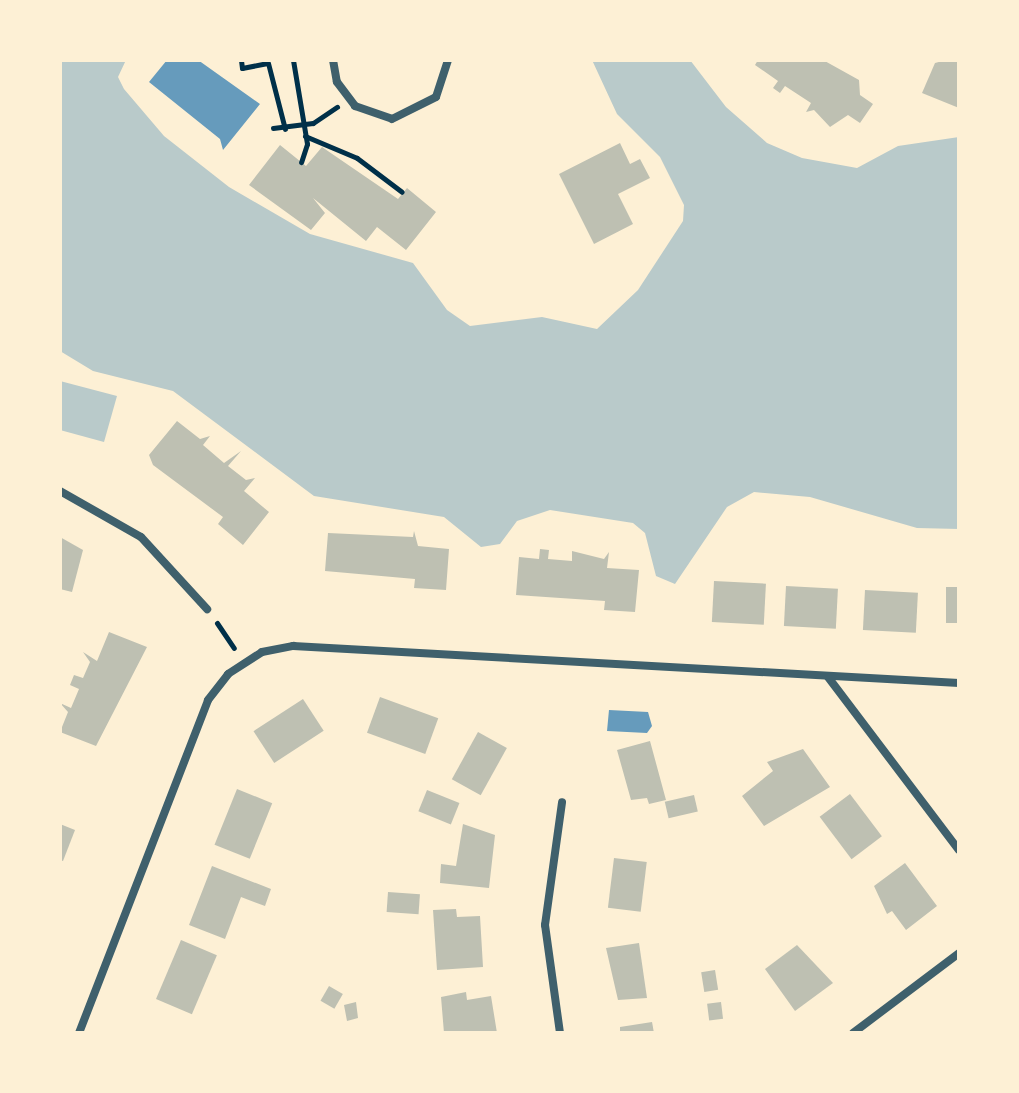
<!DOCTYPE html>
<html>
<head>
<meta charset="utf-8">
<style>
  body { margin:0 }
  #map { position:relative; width:1019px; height:1093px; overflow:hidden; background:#fdf0d5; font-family:Ubuntu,sans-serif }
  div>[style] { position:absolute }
  .green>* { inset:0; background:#b9caca }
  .water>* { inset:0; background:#669bbc }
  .building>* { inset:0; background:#bec0b2; transform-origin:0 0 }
  .path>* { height:5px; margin:-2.5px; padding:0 2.5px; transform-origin:2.5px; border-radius:2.5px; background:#003049 }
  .minor>* { height:8px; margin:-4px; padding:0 4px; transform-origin:4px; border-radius:4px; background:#3f606c }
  span { translate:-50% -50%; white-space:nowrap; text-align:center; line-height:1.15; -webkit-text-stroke:8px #fdf0d5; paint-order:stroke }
  .frame { position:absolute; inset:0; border:62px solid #fdf0d5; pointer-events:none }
</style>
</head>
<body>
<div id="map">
  <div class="green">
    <div style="clip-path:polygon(60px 60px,126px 60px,118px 77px,124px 89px,164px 136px,229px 187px,310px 234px,413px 263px,447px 310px,470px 326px,542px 317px,597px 329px,638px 290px,683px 221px,684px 205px,660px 157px,617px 114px,592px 60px,690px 60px,726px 107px,767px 143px,802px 158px,857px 168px,898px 146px,959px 137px,959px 529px,917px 528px,810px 497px,754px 492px,727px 507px,675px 584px,656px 576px,645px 533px,633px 523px,550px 510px,517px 521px,500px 544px,481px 547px,444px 517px,314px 496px,173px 391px,93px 371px,60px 351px)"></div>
    <div style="clip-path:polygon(60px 381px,117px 396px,104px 442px,60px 430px)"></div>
  </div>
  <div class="water">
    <div style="clip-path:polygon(167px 60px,198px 60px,260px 104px,223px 150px,220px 139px,149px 82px)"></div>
    <div style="clip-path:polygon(609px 710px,648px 712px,652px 726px,647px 733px,607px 731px)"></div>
  </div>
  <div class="building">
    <div style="clip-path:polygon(758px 60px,823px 60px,859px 80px,860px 95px,873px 104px,860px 123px,848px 115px,830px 127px,814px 110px,806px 112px,811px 103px,785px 86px,780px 93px,773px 88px,778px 81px,755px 65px)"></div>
    <div style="clip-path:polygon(946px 60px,959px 60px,959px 108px,922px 93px,935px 63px)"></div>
    <div style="clip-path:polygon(620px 143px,630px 164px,640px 159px,650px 178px,618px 194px,633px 224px,594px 244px,559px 174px)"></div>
    <div style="clip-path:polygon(280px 145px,306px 166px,322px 147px,398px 199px,407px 188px,436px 212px,406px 250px,377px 227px,366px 241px,313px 198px,325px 213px,311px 230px,249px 185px)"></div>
    <div style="clip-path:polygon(177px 421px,200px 439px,210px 436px,203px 445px,224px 463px,241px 451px,228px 466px,246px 480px,255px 478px,244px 491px,269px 512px,243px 545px,218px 524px,223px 517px,153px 465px,149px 455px)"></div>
    <div style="clip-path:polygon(414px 531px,418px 546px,449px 549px,446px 590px,414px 588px,415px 579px,325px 571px,328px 533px,413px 537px)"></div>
    <div style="clip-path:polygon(60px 537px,83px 550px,72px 592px,60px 589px)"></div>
    <div style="clip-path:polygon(540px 549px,549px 550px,548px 559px,572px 561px,572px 551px,604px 559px,609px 552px,607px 568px,639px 570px,635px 612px,604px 610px,605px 601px,516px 595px,519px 557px,539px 559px)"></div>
    <div style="left:714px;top:581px;width:52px;height:41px;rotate:3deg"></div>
    <div style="left:786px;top:586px;width:52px;height:40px;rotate:3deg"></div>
    <div style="left:946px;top:587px;width:13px;height:36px"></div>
    <div style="left:865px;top:590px;width:53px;height:40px;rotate:3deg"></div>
    <div style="clip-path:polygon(109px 632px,147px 647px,96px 746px,60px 732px,68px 712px,60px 703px,71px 708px,79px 689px,70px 685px,74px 675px,83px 678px,90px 662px,83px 652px,97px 661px)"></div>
    <div style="left:380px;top:697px;width:62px;height:38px;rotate:20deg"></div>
    <div style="left:303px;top:699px;width:38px;height:59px;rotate:57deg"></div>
    <div style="left:478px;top:732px;width:33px;height:54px;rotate:29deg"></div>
    <div style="clip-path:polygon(650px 741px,666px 800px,649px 804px,647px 798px,631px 800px,617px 750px)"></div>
    <div style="clip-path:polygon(803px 749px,830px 787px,764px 826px,742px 796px,773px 771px,767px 762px)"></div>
    <div style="left:237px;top:789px;width:38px;height:60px;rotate:22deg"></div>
    <div style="left:427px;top:790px;width:35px;height:23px;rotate:22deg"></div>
    <div style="left:850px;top:794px;width:53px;height:38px;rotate:53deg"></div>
    <div style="left:694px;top:795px;width:17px;height:30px;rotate:77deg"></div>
    <div style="clip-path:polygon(60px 824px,75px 830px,63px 861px,60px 860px)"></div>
    <div style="clip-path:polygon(463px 824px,495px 835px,489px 888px,440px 883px,441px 864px,456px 866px)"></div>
    <div style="left:614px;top:858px;width:33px;height:50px;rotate:7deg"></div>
    <div style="clip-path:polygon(905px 863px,937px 906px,906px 930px,892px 911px,887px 914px,874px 886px)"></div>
    <div style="clip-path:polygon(212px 866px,271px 889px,265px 906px,241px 897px,225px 939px,189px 925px)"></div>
    <div style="left:388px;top:892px;width:32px;height:20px;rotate:4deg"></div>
    <div style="clip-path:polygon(456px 909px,457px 917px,480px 916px,483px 967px,437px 970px,433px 910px)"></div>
    <div style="left:181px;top:940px;width:39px;height:64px;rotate:23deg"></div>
    <div style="clip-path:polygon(639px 943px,647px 998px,618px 1000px,606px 948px)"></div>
    <div style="clip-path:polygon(797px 945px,833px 983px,795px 1011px,765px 969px)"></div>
    <div style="left:715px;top:970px;width:20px;height:14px;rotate:81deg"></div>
    <div style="left:329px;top:986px;width:16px;height:17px;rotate:30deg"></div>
    <div style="clip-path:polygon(466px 992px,467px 1000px,491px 996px,497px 1033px,444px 1033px,441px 997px)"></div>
    <div style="clip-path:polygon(356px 1002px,358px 1018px,347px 1021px,344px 1005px)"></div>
    <div style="left:721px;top:1002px;width:17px;height:14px;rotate:83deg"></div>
    <div style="clip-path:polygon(652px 1022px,654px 1033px,620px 1033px,620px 1027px)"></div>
  </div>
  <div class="path">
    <div style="left:241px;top:60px;width:8px;rotate:83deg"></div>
    <div style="left:242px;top:68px;width:26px;rotate:-11deg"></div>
    <div style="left:268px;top:63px;width:68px;rotate:75.6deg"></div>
    <div style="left:293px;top:60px;width:85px;rotate:80.5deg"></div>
    <div style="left:307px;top:144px;width:19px;rotate:108deg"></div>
    <div style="left:273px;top:128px;width:40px;rotate:-7.1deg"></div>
    <div style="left:313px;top:123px;width:29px;rotate:-34deg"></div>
    <div style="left:305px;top:136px;width:56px;rotate:22.9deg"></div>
    <div style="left:357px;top:158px;width:56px;rotate:37.1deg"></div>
    <div style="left:217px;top:623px;width:30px;rotate:56deg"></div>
  </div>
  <div class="minor">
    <div style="left:333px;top:60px;width:22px;rotate:80deg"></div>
    <div style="left:337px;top:82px;width:30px;rotate:53deg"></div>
    <div style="left:355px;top:106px;width:39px;rotate:19deg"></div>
    <div style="left:392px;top:119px;width:49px;rotate:-26.6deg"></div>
    <div style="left:436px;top:97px;width:39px;rotate:-72deg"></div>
    <div style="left:60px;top:491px;width:93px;rotate:29.6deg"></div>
    <div style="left:141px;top:537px;width:98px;rotate:47.5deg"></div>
    <div style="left:828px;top:677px;width:217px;rotate:52.9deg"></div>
    <div style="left:79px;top:1033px;width:357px;rotate:-68.8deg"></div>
    <div style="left:208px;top:700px;width:33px;rotate:-52deg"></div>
    <div style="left:228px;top:674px;width:40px;rotate:-32.9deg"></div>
    <div style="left:262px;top:652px;width:32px;rotate:-11deg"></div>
    <div style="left:293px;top:646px;width:667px;rotate:3.18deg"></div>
    <div style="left:560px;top:1033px;width:109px;rotate:-97.9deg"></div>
    <div style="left:545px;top:925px;width:124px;rotate:-82.1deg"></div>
    <div style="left:853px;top:1033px;width:133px;rotate:-37deg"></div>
  </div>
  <div class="frame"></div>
</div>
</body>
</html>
